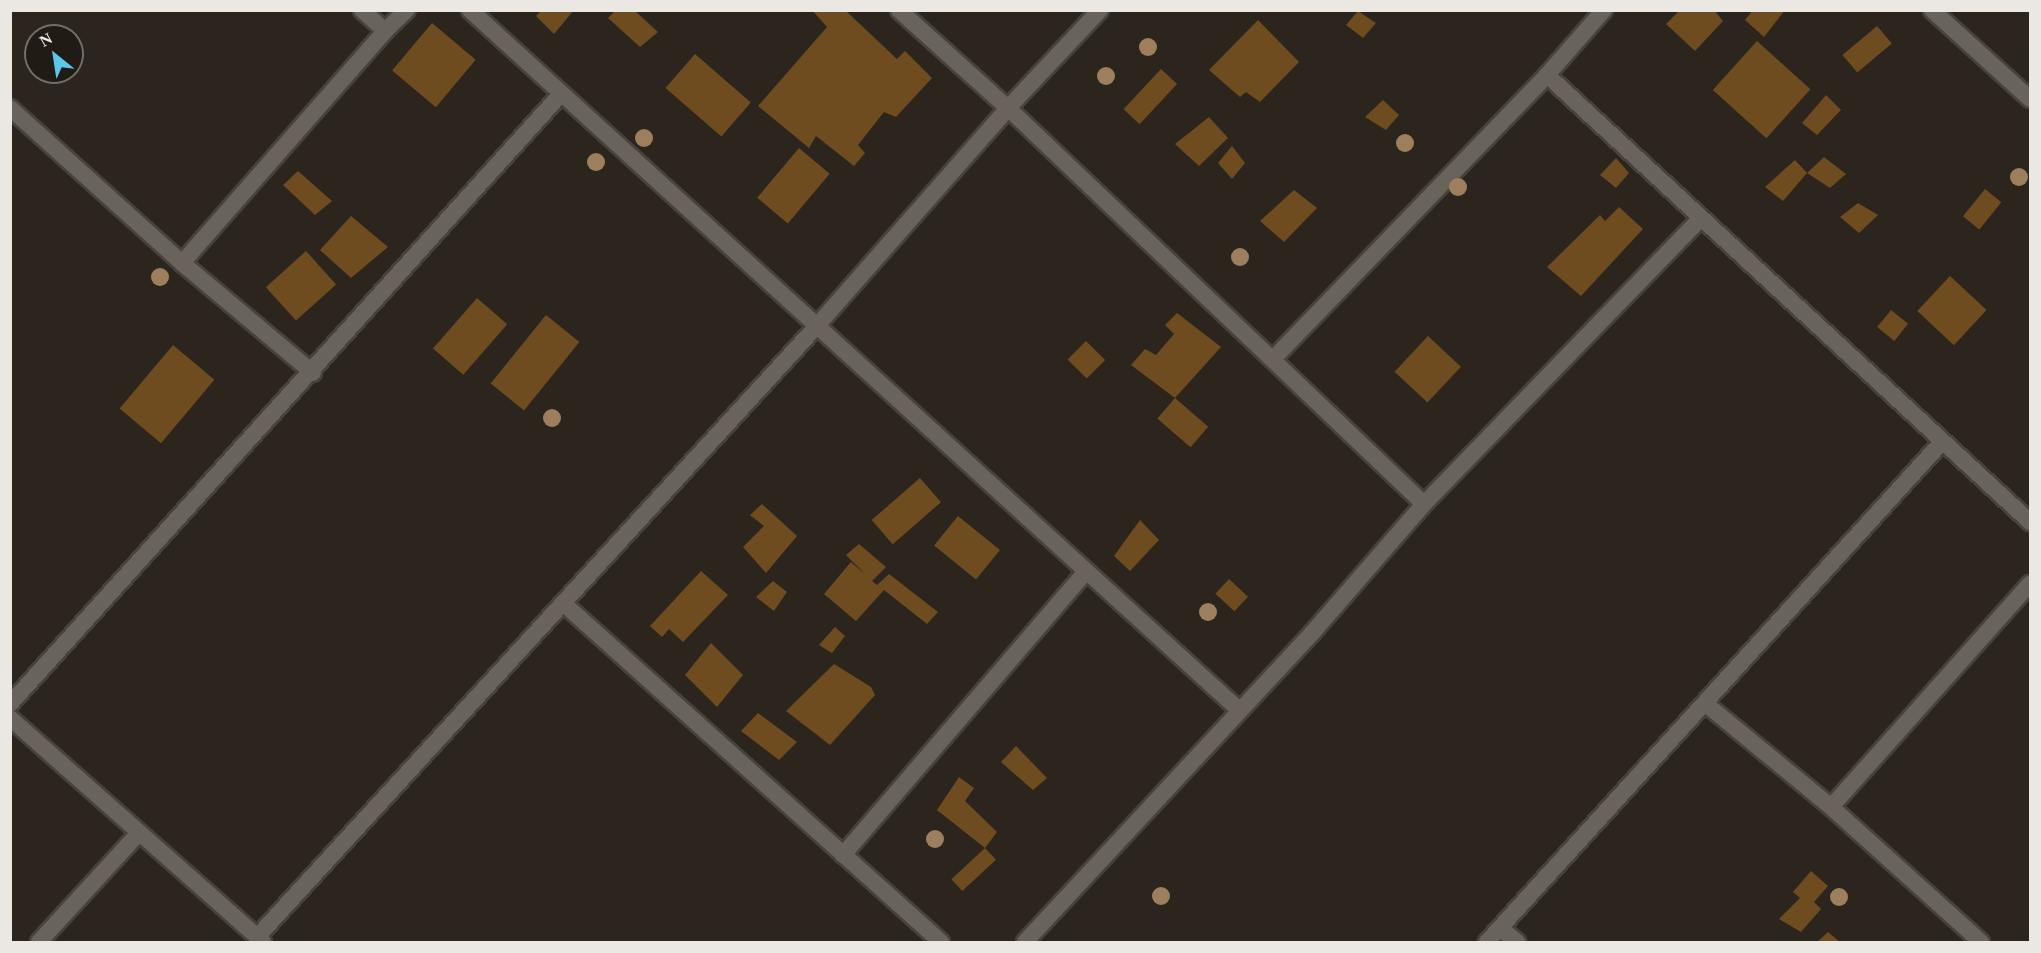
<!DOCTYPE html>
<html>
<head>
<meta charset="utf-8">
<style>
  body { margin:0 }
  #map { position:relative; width:2041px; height:953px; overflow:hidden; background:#2b251e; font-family:Georgia,serif }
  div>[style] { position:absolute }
  .building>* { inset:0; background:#6f4b20; transform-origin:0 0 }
  .roads { filter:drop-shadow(2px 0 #47423c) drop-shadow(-2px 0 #47423c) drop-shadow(0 2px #47423c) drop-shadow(0 -2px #47423c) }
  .minor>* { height:16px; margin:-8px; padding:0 8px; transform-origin:8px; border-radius:8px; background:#6a635c }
  .tertiary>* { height:16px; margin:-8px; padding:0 8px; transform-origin:8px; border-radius:8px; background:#6a635c }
  .trees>* { width:18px; height:18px; margin:-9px; border-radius:50%; background:#9e7f5d }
  span { translate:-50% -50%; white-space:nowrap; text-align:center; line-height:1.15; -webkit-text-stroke:5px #211b15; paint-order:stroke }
  .frame { position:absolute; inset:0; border:12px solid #ebe7e2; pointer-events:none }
  .north { position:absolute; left:24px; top:24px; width:60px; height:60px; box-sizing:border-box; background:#211b15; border:2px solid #726d67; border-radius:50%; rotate:330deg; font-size:16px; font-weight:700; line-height:24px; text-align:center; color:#ebe7e2 }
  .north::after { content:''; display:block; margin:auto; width:21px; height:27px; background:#5cc7e8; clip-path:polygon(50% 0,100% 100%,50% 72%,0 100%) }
</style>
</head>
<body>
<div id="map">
  <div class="building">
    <div style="clip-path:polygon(542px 10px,574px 10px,554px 34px,536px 16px)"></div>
    <div style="clip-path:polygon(616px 10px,634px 10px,658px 32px,640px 47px,608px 18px)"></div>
    <div style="clip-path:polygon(812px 10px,845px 10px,897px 59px,905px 51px,932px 78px,896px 117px,884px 112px,858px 145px,865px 153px,854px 166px,816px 136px,809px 148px,758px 106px,827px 27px)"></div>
    <div style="clip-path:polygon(1680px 10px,1714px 10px,1723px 21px,1695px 51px,1666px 24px)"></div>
    <div style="clip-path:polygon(1753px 10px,1785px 10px,1764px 37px,1745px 20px)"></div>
    <div style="clip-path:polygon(1358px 11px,1376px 23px,1363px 38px,1346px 25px)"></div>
    <div style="clip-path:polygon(1258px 20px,1299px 62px,1260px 102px,1246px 92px,1240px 97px,1209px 70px)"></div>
    <div style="left:432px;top:23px;width:57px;height:62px;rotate:40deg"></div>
    <div style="left:1877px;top:26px;width:23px;height:45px;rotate:50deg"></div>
    <div style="left:1757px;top:41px;width:72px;height:66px;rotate:42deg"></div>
    <div style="left:695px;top:54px;width:74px;height:45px;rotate:41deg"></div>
    <div style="left:1161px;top:69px;width:22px;height:55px;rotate:43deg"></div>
    <div style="clip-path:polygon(1826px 95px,1841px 110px,1817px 135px,1802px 123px)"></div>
    <div style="clip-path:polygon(1383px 100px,1399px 115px,1386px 130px,1365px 117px)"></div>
    <div style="clip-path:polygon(1209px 117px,1228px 138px,1199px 166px,1175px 144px)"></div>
    <div style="clip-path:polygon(1232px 146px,1245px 163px,1232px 179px,1218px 163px)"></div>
    <div style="left:799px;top:148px;width:40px;height:65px;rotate:40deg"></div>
    <div style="clip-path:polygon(1824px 157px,1846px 174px,1830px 188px,1807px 173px,1783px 201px,1765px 187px,1795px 160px,1807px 173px)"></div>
    <div style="clip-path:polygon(1616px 158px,1629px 173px,1616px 188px,1600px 175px)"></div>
    <div style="clip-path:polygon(298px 171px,332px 201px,315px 215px,283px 185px)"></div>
    <div style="left:1985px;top:189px;width:21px;height:35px;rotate:39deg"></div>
    <div style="clip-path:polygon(1294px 190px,1317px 208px,1284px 242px,1260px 221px)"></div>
    <div style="clip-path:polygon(1858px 203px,1878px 215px,1859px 233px,1840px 217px)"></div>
    <div style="clip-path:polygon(1619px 207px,1643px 229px,1581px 296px,1547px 267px,1600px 215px,1605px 221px)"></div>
    <div style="clip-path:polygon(351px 216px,388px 247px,351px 278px,320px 250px)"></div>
    <div style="left:306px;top:251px;width:45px;height:54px;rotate:48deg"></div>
    <div style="left:1950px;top:276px;width:50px;height:48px;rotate:43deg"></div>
    <div style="left:477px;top:298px;width:40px;height:67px;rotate:41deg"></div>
    <div style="left:1891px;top:310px;width:22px;height:22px;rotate:39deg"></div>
    <div style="clip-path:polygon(1177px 313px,1221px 347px,1175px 398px,1131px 365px,1145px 349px,1156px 355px,1174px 334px,1165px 325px)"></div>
    <div style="left:546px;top:315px;width:43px;height:88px;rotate:39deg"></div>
    <div style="left:1428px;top:336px;width:45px;height:49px;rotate:43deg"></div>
    <div style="left:1086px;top:341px;width:27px;height:26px;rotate:45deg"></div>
    <div style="left:173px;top:345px;width:54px;height:83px;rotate:40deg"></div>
    <div style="left:1175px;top:398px;width:44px;height:27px;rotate:41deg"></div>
    <div style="left:920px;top:478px;width:32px;height:64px;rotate:49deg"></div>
    <div style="clip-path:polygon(762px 504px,797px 536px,766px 573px,743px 547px,764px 526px,750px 515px)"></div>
    <div style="left:958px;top:516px;width:54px;height:38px;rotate:39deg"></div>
    <div style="clip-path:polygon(1140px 520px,1159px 540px,1130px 571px,1114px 556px)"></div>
    <div style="clip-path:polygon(859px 544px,886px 567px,872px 581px,877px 585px,889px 574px,938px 612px,927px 624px,884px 590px,856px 621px,824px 594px,851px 562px,866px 575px,846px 555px)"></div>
    <div style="clip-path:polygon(701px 571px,728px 595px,683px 642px,669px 629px,662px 637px,650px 626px)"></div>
    <div style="left:1229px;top:579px;width:26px;height:20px;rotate:43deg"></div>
    <div style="clip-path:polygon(773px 581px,787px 592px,774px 611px,756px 597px)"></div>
    <div style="clip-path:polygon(835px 627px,845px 636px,832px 653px,819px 645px)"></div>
    <div style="clip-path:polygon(711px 643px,743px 675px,717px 707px,685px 675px)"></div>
    <div style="clip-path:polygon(834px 664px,871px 687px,875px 695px,830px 745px,786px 711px)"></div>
    <div style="clip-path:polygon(758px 713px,797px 742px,779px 760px,741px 731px)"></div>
    <div style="clip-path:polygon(1016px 746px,1047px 778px,1033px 790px,1001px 762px)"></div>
    <div style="clip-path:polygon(959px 777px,974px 788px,965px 801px,997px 832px,985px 848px,937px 810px)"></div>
    <div style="left:985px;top:848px;width:16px;height:46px;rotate:47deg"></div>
    <div style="clip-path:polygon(1811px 871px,1828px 886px,1814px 902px,1821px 909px,1801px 932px,1779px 919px,1800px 898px,1793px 892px)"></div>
    <div style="clip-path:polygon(1828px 932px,1840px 942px,1817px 942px)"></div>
  </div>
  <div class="roads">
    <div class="minor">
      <div style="left:362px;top:10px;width:31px;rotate:42deg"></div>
      <div style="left:470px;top:10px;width:1040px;rotate:42.31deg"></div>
      <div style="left:899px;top:10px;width:147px;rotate:42deg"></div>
      <div style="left:1008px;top:108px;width:574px;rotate:43.59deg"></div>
      <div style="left:1932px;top:10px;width:132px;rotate:42.2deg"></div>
      <div style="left:1547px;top:75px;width:658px;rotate:42.78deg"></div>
      <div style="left:10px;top:108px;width:232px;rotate:42deg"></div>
      <div style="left:182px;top:263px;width:171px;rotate:40deg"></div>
      <div style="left:182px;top:263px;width:308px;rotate:-48.8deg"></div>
      <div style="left:385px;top:31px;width:30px;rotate:-44deg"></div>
      <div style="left:1273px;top:359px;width:395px;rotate:-46deg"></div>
      <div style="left:1547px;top:75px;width:86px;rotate:-48.8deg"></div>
      <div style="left:563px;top:603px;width:508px;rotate:41.89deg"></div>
      <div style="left:10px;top:704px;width:821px;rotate:-47.91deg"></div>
      <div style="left:1707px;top:705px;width:161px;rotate:39.4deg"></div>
      <div style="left:1831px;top:807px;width:202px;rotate:42deg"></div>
      <div style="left:1831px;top:807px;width:299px;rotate:-48.3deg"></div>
      <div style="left:843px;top:855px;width:374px;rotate:-49.4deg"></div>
      <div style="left:1500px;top:928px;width:22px;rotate:39deg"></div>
      <div style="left:39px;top:942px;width:148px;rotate:-47.5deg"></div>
      <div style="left:1025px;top:942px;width:423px;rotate:-47.1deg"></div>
      <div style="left:1313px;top:632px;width:169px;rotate:-49.1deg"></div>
      <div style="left:1424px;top:504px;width:397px;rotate:-45.9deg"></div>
      <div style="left:1487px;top:942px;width:676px;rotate:-47.7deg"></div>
    </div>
    <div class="tertiary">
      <div style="left:10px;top:718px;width:338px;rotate:41.5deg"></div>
      <div style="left:257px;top:937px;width:826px;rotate:-47.5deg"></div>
      <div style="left:815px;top:328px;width:293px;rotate:-48.7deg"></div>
      <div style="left:1008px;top:108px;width:134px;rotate:-46.8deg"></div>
    </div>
  </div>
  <div class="trees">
    <div style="left:1148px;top:47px"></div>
    <div style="left:1106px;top:76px"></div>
    <div style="left:644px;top:138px"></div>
    <div style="left:1405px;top:143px"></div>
    <div style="left:596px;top:162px"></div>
    <div style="left:2019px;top:177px"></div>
    <div style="left:1458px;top:187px"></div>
    <div style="left:1240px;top:257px"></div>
    <div style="left:160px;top:277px"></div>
    <div style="left:552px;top:418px"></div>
    <div style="left:1208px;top:612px"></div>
    <div style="left:935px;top:839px"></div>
    <div style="left:1161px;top:896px"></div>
    <div style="left:1839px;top:897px"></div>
  </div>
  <div class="frame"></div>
  <div class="north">N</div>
</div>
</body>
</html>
